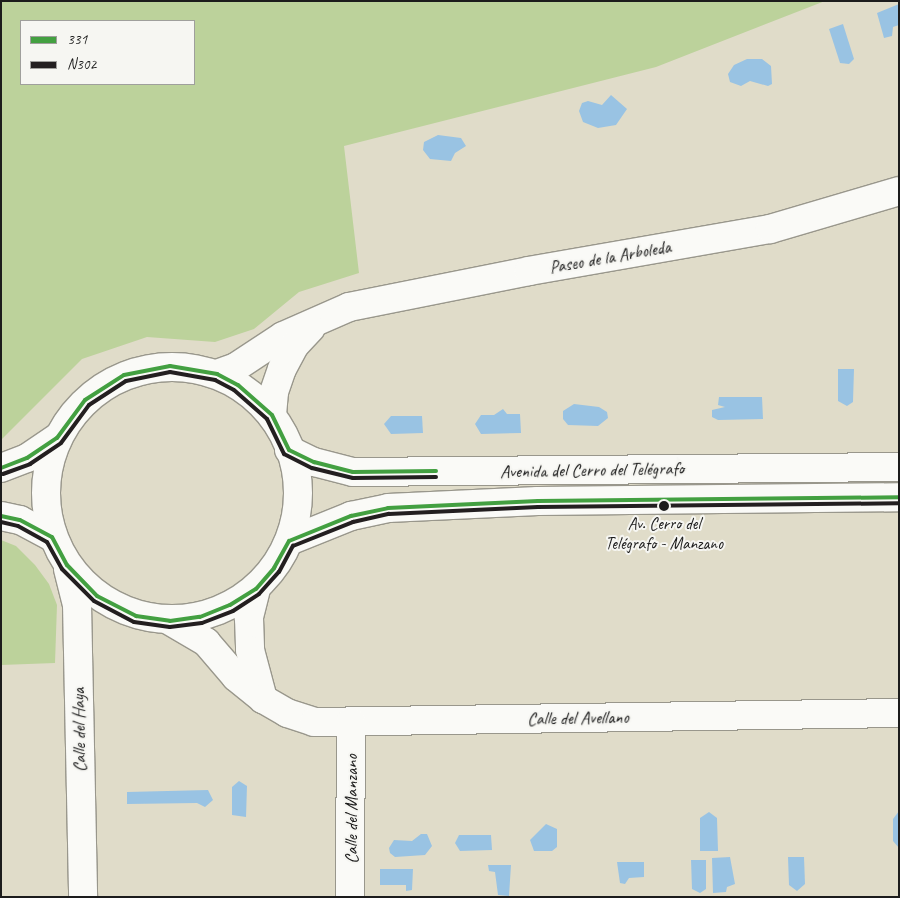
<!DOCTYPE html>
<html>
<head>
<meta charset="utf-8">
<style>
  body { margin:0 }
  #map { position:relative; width:900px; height:898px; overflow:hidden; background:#e0dcc9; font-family:Caveat,sans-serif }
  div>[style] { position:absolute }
  .green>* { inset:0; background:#bcd29b }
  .water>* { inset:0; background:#99c3e3 }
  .roads { filter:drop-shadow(1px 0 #99978c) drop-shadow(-1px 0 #99978c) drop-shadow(0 1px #99978c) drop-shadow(0 -1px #99978c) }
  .minor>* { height:28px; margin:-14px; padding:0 14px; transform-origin:14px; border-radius:14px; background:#fafaf7 }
  .minor>.ring { margin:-14px; padding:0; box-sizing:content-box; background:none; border:28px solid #fafaf7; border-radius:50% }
  .bus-1>* { height:4px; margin:-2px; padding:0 2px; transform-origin:2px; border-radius:2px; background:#43a041 }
  .bus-2>* { height:4px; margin:-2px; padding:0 2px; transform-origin:2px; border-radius:2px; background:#231f20 }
  .dots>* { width:14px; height:14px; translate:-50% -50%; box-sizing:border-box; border:2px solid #f6f6f2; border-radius:50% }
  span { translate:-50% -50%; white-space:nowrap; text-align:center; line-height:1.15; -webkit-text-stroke:4px #f6f6f2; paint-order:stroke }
  .bus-label { font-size:17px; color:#1c1c1c }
  .street-label { font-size:18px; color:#1c1c1c }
  .frame { position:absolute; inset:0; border:2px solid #1c1c1c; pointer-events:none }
  .legend { position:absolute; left:20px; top:20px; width:175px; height:65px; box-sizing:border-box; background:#f6f6f2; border:1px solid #9f9f9c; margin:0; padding:6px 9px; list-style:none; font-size:15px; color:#1c1c1c }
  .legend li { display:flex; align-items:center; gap:10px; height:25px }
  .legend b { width:25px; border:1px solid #9f9f9c }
</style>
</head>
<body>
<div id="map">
  <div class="green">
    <div style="clip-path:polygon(evenodd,1px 1px,825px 1px,656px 67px,344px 146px,359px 273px,299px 292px,254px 329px,215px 342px,147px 337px,82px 359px,1px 440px,1px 1px,21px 21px,194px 21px,194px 84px,21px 84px,21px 21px)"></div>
    <div style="clip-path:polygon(1px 540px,16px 546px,35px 565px,49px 584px,57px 605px,55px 663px,1px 665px)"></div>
  </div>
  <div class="water">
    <div style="clip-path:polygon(899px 4px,899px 25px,893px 27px,892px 36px,884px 38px,877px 13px)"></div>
    <div style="clip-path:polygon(843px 24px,854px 59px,849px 64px,840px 63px,829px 29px)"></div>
    <div style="clip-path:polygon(762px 59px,771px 66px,772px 84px,768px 86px,750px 81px,741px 86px,730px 82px,728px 74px,734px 65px,747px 59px)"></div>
    <div style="clip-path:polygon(611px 95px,627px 109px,616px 125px,598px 128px,583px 122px,579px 111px,582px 103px,588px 101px,602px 105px)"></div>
    <div style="clip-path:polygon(438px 135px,461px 138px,466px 146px,455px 153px,451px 161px,430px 159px,423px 150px,424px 142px)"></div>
    <div style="clip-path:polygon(838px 369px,854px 369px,853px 402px,847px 406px,838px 401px)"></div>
    <div style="clip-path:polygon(719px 397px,762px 397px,763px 419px,718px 420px,712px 417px,712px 410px,725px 407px,718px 405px)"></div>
    <div style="clip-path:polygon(574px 404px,599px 407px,607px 412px,608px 418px,598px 426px,568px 425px,563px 419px,563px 411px)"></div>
    <div style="clip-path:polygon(503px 409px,507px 414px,520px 414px,521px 433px,481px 434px,475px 424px,481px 415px,494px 415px)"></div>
    <div style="clip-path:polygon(391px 416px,422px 416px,423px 433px,391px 434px,384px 424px)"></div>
    <div style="clip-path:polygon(239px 781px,247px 786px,246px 817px,232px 815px,232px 787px)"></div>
    <div style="clip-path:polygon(208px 790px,213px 800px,205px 807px,197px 803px,127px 804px,127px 792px)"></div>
    <div style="clip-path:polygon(899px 811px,899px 848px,893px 841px,893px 819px)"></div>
    <div style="clip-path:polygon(709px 812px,717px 818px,718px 851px,700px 851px,700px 818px)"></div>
    <div style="clip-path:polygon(546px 824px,557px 829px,557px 847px,552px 851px,534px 851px,530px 840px)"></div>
    <div style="clip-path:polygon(421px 834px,427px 834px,432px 846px,425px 855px,395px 857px,390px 853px,389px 848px,394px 840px,412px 841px)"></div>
    <div style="clip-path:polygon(459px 835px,491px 835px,492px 850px,460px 851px,455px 843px)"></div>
    <div style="clip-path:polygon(730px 857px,735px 884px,727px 887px,726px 892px,713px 893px,712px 858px)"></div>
    <div style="clip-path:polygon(788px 857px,804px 857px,805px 884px,797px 891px,789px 885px)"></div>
    <div style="clip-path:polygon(691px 860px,706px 860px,706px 889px,700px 893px,692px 889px)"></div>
    <div style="clip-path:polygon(617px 862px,644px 862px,644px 877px,629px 878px,625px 884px,620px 883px)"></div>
    <div style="clip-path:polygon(488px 865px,511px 865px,509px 896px,498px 895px,495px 872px,489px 871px)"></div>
    <div style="clip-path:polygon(380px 869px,413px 869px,412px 890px,406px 891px,406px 885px,380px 885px)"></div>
  </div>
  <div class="roads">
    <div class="minor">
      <div class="ring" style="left:46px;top:367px;width:224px;height:224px"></div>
      <div style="left:217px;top:374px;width:20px;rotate:-20deg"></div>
      <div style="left:236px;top:367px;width:56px;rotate:-33.4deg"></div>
      <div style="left:283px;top:336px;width:72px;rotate:-23.7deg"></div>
      <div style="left:349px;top:307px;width:184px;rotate:-11.3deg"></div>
      <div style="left:529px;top:271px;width:245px;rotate:-9.9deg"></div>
      <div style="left:770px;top:229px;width:134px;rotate:-16.4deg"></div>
      <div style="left:272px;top:415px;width:23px;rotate:-85deg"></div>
      <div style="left:274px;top:392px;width:24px;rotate:-71deg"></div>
      <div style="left:282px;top:369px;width:27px;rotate:-62deg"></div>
      <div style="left:295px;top:345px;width:23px;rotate:-47deg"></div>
      <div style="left:289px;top:450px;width:28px;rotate:26deg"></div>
      <div style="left:314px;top:462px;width:40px;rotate:14.4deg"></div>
      <div style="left:353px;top:472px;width:546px;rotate:-0.52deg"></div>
      <div style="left:1px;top:468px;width:28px;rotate:-21deg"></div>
      <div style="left:27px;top:458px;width:36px;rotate:-34deg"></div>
      <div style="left:1px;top:516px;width:19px;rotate:12deg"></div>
      <div style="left:20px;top:520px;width:36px;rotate:28deg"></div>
      <div style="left:289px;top:541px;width:67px;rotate:-22deg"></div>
      <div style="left:351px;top:516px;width:38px;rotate:-12deg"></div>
      <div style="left:388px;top:508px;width:150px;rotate:-2.7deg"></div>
      <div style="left:538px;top:501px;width:361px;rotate:-0.6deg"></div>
      <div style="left:68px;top:569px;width:36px;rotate:76deg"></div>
      <div style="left:77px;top:604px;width:293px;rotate:88.8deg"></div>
      <div style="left:256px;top:589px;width:30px;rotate:104deg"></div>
      <div style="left:249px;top:618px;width:32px;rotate:88deg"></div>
      <div style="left:250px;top:650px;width:51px;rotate:75.1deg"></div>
      <div style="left:170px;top:621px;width:42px;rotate:30.3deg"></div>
      <div style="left:206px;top:642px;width:46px;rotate:49.4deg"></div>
      <div style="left:236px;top:677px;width:35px;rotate:39deg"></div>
      <div style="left:263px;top:699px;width:28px;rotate:30deg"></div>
      <div style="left:287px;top:713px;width:28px;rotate:18deg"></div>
      <div style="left:314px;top:722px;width:585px;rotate:-0.88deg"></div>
      <div style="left:350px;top:897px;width:175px;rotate:-89.7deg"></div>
    </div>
  </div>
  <div class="bus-1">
    <div style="left:1px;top:468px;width:28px;rotate:-21deg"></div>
    <div style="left:27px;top:458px;width:36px;rotate:-34deg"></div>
    <div style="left:57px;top:438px;width:47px;rotate:-53.6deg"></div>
    <div style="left:85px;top:400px;width:46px;rotate:-32.7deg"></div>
    <div style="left:124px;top:375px;width:47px;rotate:-11.1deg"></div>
    <div style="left:170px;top:366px;width:48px;rotate:9.7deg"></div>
    <div style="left:217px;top:374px;width:24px;rotate:28deg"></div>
    <div style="left:238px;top:385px;width:45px;rotate:41.4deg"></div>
    <div style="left:272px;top:415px;width:39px;rotate:64deg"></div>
    <div style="left:289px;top:450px;width:28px;rotate:26deg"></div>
    <div style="left:314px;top:462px;width:40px;rotate:14.4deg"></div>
    <div style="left:353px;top:472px;width:83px;rotate:-0.7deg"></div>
    <div style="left:1px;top:516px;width:19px;rotate:12deg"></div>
    <div style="left:20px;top:520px;width:36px;rotate:28deg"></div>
    <div style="left:52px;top:537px;width:32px;rotate:62deg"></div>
    <div style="left:67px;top:565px;width:43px;rotate:45.9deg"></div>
    <div style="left:97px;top:596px;width:44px;rotate:27.1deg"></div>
    <div style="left:136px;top:616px;width:34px;rotate:8deg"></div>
    <div style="left:170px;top:621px;width:30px;rotate:-8deg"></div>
    <div style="left:200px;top:617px;width:32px;rotate:-22deg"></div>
    <div style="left:230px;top:605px;width:31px;rotate:-32deg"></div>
    <div style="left:256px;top:589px;width:28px;rotate:-49deg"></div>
    <div style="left:274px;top:568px;width:31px;rotate:-61deg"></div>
    <div style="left:289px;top:541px;width:67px;rotate:-22deg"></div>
    <div style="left:351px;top:516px;width:38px;rotate:-12deg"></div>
    <div style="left:388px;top:508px;width:150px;rotate:-2.7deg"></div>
    <div style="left:538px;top:501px;width:361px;rotate:-0.6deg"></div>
  </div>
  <div class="bus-2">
    <div style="left:3px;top:474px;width:29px;rotate:-20deg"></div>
    <div style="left:30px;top:464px;width:37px;rotate:-34deg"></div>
    <div style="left:61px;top:443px;width:47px;rotate:-53.6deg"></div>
    <div style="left:89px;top:405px;width:44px;rotate:-33deg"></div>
    <div style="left:126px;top:381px;width:45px;rotate:-11.6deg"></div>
    <div style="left:170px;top:372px;width:46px;rotate:10.1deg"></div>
    <div style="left:215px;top:380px;width:21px;rotate:28deg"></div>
    <div style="left:234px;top:390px;width:44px;rotate:41.3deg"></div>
    <div style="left:267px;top:419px;width:39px;rotate:64deg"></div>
    <div style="left:284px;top:454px;width:31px;rotate:27deg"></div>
    <div style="left:312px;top:468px;width:42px;rotate:13.7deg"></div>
    <div style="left:353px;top:478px;width:83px;rotate:-0.7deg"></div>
    <div style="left:1px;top:522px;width:17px;rotate:13deg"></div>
    <div style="left:18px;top:526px;width:33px;rotate:29deg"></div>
    <div style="left:47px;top:542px;width:31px;rotate:61deg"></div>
    <div style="left:62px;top:569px;width:45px;rotate:45deg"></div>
    <div style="left:94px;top:601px;width:45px;rotate:27.7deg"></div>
    <div style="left:134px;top:622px;width:36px;rotate:8deg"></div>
    <div style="left:170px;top:627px;width:32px;rotate:-7deg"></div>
    <div style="left:202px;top:623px;width:33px;rotate:-21deg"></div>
    <div style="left:233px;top:611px;width:31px;rotate:-33deg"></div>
    <div style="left:259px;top:594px;width:30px;rotate:-48deg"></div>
    <div style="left:279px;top:572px;width:30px;rotate:-62deg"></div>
    <div style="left:293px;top:546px;width:65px;rotate:-21.8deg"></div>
    <div style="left:353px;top:522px;width:37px;rotate:-13deg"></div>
    <div style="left:389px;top:514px;width:149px;rotate:-2.7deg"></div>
    <div style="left:538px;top:507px;width:361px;rotate:-0.6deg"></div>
  </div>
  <div class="dots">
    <div style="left:664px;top:506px;background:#1c1c1c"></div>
  </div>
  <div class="bus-label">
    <span style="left:664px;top:534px">Av. Cerro del<br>Telégrafo - Manzano</span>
  </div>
  <div class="street-label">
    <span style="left:610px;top:257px;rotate:-10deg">Paseo de la Arboleda</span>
    <span style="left:592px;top:470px;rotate:-1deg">Avenida del Cerro del Telégrafo</span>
    <span style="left:578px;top:718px;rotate:-1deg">Calle del Avellano</span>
    <span style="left:79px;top:730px;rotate:-91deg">Calle del Haya</span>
    <span style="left:351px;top:809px;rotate:-90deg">Calle del Manzano</span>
  </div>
  <div class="frame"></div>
  <ul class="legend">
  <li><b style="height:6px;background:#43a041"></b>331</li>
  <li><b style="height:6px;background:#231f20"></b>N302</li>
  </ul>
</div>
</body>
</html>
